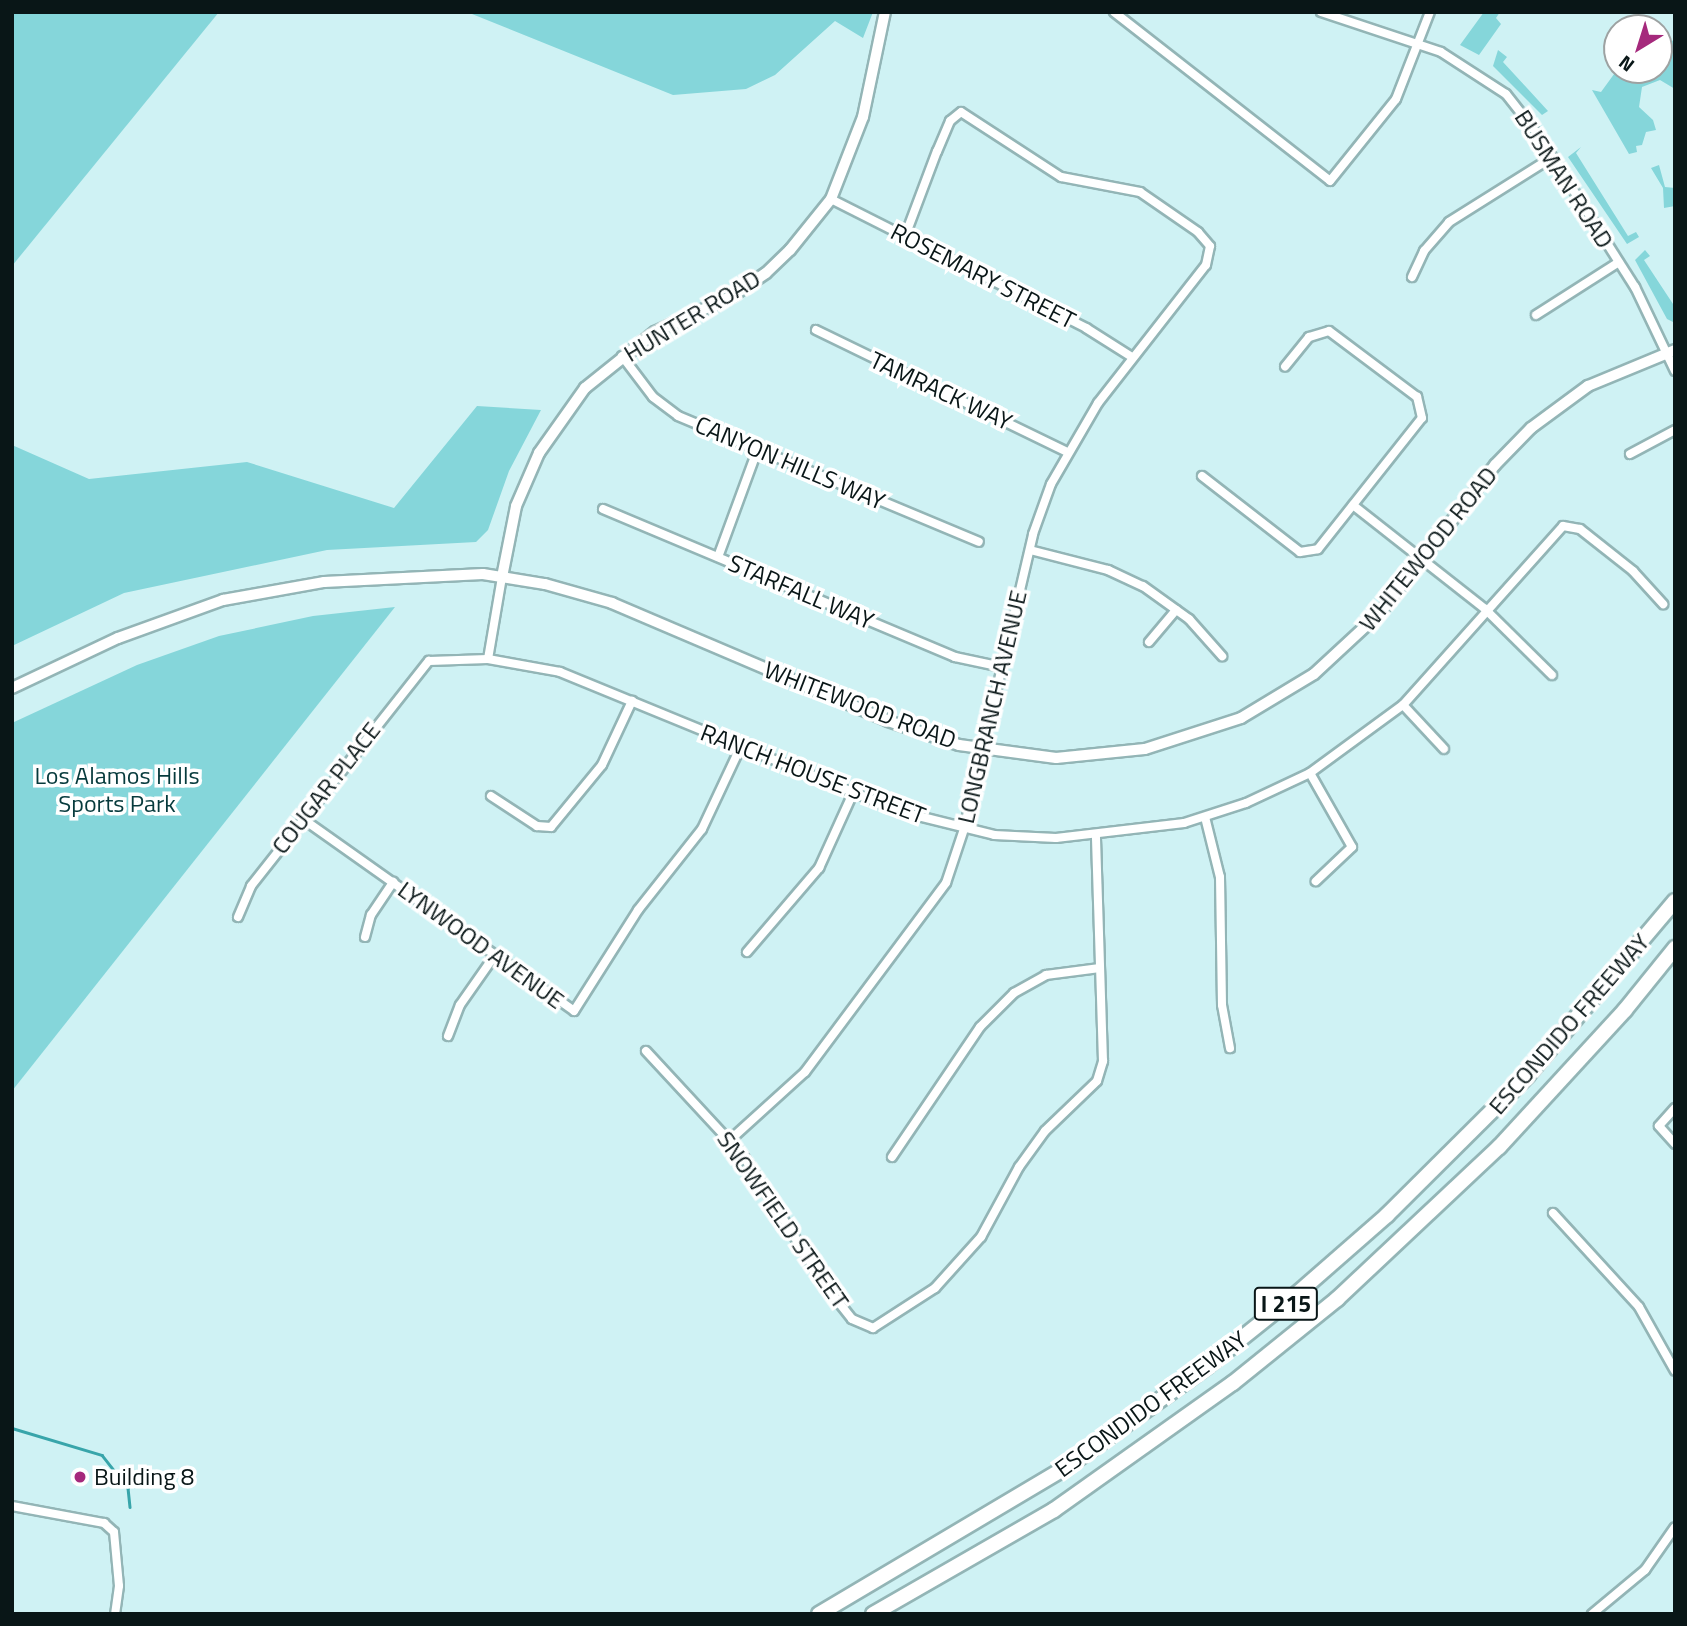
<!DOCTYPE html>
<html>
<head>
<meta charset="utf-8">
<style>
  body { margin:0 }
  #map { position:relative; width:1687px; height:1626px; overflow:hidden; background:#cff2f4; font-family:"Titillium Web",sans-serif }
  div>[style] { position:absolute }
  .green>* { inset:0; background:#85d6da }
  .stream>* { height:2.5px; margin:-1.25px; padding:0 1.25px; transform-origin:1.25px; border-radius:1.25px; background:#38a5aa }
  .roads { filter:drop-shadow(2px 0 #93b5b6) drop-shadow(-2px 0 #93b5b6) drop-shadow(0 2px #93b5b6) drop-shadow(0 -2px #93b5b6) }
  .street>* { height:8px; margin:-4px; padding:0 4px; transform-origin:4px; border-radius:4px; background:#fff }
  .secondary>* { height:10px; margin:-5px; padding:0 5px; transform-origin:5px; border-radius:5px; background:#fff }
  .highway>* { height:14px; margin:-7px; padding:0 7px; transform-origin:7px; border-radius:7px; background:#fff }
  .dots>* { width:19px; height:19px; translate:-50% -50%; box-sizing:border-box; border:4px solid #fff; border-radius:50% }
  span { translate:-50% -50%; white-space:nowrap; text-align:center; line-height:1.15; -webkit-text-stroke:7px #fff; paint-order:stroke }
  .shield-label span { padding:2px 5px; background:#fff; border:2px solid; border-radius:5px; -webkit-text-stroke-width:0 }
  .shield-label { font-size:23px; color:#091617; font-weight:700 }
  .street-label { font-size:24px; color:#091617 }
  .park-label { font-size:24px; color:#063a3c }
  .poi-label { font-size:24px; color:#091617 }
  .left { translate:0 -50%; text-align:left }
  .frame { position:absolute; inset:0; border:14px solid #091617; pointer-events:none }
  .north { position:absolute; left:1603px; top:14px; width:70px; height:70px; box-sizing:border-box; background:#fff; border:2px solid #9da2a2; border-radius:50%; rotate:218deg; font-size:19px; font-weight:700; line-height:28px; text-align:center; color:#091617 }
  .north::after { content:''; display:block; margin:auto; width:24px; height:32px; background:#a5297c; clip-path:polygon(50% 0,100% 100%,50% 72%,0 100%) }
</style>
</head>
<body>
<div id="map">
  <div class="green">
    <div style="clip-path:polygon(12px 12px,219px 12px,12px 266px)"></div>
    <div style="clip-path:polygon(467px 12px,873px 12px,863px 38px,835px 21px,775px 75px,746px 89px,673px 95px)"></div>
    <div style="clip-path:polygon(1484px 12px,1500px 12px,1496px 18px,1501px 24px,1479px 55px,1460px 45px)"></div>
    <div style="clip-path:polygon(1675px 40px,1675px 89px,1660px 80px,1642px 87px,1639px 107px,1653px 120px,1656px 130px,1646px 132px,1642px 145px,1636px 146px,1637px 152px,1629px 154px,1592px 90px,1601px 92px,1617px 70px,1659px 70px,1659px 44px)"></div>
    <div style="clip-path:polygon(1498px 50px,1507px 57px,1503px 62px,1548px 111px,1542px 115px,1493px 66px)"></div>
    <div style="clip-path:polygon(1581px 147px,1576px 153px,1628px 236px,1636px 232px,1639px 237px,1627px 244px,1568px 157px)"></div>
    <div style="clip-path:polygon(1659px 165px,1665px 187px,1675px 188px,1675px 206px,1664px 208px,1663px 188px,1651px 168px)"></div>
    <div style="clip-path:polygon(1645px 250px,1650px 256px,1644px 260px,1675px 307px,1675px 323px,1667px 319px,1635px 260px)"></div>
    <div style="clip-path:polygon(477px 406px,541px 410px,509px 471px,488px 530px,476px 542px,327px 550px,124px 593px,12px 646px,12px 445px,89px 479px,247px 462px,394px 508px)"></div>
    <div style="clip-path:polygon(395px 607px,12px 1091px,12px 723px,137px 665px,219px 636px,313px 616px)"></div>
  </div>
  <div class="stream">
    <div style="left:12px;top:1428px;width:94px;rotate:16.7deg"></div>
    <div style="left:102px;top:1455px;width:42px;rotate:51.8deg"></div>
    <div style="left:128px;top:1488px;width:19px;rotate:84deg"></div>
  </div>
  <div class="roads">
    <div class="street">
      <div style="left:1114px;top:12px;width:274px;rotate:38deg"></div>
      <div style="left:1330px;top:181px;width:105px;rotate:-51.2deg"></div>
      <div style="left:1396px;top:99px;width:93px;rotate:-68.7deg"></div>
      <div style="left:1321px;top:12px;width:126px;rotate:18.4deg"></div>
      <div style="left:1441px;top:52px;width:77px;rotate:32.9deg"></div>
      <div style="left:1506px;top:94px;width:53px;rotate:51.8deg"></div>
      <div style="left:1539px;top:136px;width:179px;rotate:57.6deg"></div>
      <div style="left:1635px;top:287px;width:93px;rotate:64.5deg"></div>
      <div style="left:831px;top:199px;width:286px;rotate:26.8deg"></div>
      <div style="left:1086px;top:328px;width:54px;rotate:32.2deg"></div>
      <div style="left:1412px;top:277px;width:29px;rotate:-65deg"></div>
      <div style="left:1424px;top:251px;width:38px;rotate:-49deg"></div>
      <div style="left:1449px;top:222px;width:120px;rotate:-32.1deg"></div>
      <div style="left:1536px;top:315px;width:98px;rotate:-32.6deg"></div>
      <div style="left:816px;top:330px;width:279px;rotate:25.9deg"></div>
      <div style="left:622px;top:356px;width:51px;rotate:52.9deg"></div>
      <div style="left:653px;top:397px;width:31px;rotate:37deg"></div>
      <div style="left:678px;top:416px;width:326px;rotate:22.7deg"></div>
      <div style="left:1630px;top:454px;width:51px;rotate:-28.1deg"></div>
      <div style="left:1202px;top:476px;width:124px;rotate:37.8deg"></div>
      <div style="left:1300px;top:552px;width:18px;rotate:-9deg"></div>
      <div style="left:1318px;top:549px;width:167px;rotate:-51.6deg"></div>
      <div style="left:1422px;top:418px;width:22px;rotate:-103deg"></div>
      <div style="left:1417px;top:397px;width:110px;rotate:-143.1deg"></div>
      <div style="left:1329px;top:331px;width:21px;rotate:163deg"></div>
      <div style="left:1309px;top:337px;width:38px;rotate:129deg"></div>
      <div style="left:1353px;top:505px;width:168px;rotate:38.2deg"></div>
      <div style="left:1485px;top:609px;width:94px;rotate:44.6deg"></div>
      <div style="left:603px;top:509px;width:382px;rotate:22.8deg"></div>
      <div style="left:955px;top:657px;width:48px;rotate:12deg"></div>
      <div style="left:1030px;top:550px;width:81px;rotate:14.4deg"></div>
      <div style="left:1108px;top:570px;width:38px;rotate:25deg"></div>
      <div style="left:1143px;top:586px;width:57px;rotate:35.7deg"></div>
      <div style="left:1189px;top:619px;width:50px;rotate:48.3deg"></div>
      <div style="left:718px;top:557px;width:113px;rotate:-69.8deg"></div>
      <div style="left:1149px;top:642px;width:42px;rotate:-49.8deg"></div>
      <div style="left:488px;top:659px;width:83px;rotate:-80.3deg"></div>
      <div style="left:1403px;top:705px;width:60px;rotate:47deg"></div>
      <div style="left:1310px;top:773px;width:85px;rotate:60.4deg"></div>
      <div style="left:1352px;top:847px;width:50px;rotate:136.6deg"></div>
      <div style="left:491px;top:796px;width:55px;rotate:33.1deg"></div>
      <div style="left:537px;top:826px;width:14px;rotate:4deg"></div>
      <div style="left:551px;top:827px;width:80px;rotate:-50.6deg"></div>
      <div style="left:602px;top:765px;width:71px;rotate:-64.9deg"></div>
      <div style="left:1205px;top:817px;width:62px;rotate:76deg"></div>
      <div style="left:1220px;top:877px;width:128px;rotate:89.1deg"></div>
      <div style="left:1222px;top:1005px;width:44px;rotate:79.5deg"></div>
      <div style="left:303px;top:819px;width:332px;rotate:35.3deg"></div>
      <div style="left:574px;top:1011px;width:120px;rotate:-57.6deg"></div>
      <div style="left:638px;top:910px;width:103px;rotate:-51.7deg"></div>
      <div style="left:702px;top:829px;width:92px;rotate:-64.8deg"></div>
      <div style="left:238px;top:917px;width:34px;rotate:-67deg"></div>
      <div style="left:251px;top:886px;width:287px;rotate:-51.7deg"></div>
      <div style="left:429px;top:661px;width:59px;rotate:-1.9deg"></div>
      <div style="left:488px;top:659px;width:73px;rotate:10.2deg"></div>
      <div style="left:560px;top:672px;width:370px;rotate:22.3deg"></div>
      <div style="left:902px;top:812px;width:95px;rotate:14deg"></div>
      <div style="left:994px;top:835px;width:62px;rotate:2.8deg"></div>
      <div style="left:1056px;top:838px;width:129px;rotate:-6.7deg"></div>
      <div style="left:1184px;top:823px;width:65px;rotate:-17.9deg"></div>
      <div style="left:1246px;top:803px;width:71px;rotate:-25.1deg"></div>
      <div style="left:1310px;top:773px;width:115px;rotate:-36.2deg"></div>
      <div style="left:1403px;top:705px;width:240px;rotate:-48.2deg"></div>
      <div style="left:1563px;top:526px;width:17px;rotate:10deg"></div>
      <div style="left:1580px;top:529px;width:68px;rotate:38.4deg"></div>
      <div style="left:1633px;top:571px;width:45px;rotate:47.7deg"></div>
      <div style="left:365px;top:937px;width:23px;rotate:-75deg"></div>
      <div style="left:371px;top:915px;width:40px;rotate:-56deg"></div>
      <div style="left:747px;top:952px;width:111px;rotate:-49.4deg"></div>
      <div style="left:819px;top:868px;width:82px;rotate:-65.6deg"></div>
      <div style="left:448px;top:1036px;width:33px;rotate:-69deg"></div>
      <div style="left:460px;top:1005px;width:61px;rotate:-55deg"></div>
      <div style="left:646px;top:1051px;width:144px;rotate:47.2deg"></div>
      <div style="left:744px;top:1157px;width:151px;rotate:57.7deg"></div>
      <div style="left:825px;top:1285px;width:43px;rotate:51.5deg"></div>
      <div style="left:852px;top:1319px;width:23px;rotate:23deg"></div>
      <div style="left:873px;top:1328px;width:74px;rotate:-32.8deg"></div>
      <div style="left:935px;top:1288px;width:69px;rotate:-48deg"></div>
      <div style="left:981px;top:1237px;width:80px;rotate:-61.5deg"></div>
      <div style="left:1019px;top:1167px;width:44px;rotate:-54.2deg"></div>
      <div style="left:1045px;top:1131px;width:72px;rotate:-43.9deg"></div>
      <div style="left:1097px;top:1081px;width:21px;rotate:-73deg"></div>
      <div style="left:1103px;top:1061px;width:225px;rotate:-91.8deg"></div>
      <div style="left:1675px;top:1108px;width:24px;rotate:132deg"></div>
      <div style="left:1659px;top:1126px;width:24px;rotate:48deg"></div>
      <div style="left:730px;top:1140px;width:101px;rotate:-42.2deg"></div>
      <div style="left:805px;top:1072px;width:236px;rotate:-53.3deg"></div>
      <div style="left:946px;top:883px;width:57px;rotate:-71.6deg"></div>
      <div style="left:964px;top:829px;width:303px;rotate:-76.8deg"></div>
      <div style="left:1033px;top:534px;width:53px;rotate:-70.2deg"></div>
      <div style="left:1051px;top:484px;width:94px;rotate:-59.9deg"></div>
      <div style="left:1098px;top:403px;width:175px;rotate:-52deg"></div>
      <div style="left:1206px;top:265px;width:19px;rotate:-78deg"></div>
      <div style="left:1210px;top:246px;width:18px;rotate:-131deg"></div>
      <div style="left:1198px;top:232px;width:70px;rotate:-145.4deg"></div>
      <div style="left:1140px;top:192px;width:80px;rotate:-169.2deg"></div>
      <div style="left:1061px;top:177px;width:119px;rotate:-147deg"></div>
      <div style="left:961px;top:112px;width:14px;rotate:141deg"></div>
      <div style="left:950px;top:121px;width:33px;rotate:113deg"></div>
      <div style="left:937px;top:151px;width:91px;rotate:110.6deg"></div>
      <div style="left:892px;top:1157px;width:157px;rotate:-55.9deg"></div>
      <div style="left:980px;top:1027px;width:48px;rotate:-45deg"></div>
      <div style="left:1014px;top:993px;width:37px;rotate:-29deg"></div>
      <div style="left:1046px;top:975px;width:54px;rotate:-7.4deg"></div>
      <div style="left:1553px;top:1213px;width:127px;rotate:47.5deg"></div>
      <div style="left:1639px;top:1307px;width:73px;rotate:60.6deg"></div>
      <div style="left:12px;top:1506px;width:94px;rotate:10.5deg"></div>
      <div style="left:104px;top:1523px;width:13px;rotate:42deg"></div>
      <div style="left:114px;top:1532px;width:54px;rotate:84.7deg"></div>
      <div style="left:119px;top:1586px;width:28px;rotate:98deg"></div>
      <div style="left:1592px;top:1614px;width:69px;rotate:-39.7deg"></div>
      <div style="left:1645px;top:1570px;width:52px;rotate:-55.1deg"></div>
    </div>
    <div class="secondary">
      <div style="left:502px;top:577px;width:72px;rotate:-78.8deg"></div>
      <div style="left:516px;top:506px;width:58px;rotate:-66.5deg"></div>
      <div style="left:539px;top:453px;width:80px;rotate:-54.7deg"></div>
      <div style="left:585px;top:388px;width:90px;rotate:-38.7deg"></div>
      <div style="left:655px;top:332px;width:85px;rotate:-25.1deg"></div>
      <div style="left:732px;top:296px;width:41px;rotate:-34.1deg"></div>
      <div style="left:766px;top:273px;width:33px;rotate:-44deg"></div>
      <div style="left:790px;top:250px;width:65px;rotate:-51.2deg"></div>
      <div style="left:831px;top:199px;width:88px;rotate:-68.7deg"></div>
      <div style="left:863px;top:117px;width:107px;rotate:-78.2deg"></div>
      <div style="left:12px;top:688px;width:117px;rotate:-25.3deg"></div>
      <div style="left:118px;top:638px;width:112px;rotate:-19.9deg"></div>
      <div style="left:223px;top:600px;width:103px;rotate:-10.1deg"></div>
      <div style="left:324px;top:582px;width:159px;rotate:-2.9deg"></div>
      <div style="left:483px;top:574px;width:63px;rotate:9.2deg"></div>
      <div style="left:545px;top:584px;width:70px;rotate:15.8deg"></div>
      <div style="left:612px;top:603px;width:300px;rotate:23.1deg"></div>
      <div style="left:888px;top:721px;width:75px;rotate:18.7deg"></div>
      <div style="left:959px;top:745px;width:98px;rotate:7.6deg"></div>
      <div style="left:1056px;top:758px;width:89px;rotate:-5.8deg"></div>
      <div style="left:1145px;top:749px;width:101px;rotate:-17.9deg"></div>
      <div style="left:1241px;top:718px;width:85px;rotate:-31.1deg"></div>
      <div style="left:1314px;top:674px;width:91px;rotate:-42.8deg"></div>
      <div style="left:1381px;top:612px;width:186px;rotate:-52.2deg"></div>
      <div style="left:1495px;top:465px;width:52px;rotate:-45.8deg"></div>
      <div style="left:1531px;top:428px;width:71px;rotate:-36.4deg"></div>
      <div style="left:1588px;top:386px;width:94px;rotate:-22.5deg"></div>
    </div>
    <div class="highway">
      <div style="left:819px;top:1614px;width:282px;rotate:-30.7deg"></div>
      <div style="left:1062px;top:1470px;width:178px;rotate:-35.6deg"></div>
      <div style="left:1207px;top:1366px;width:117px;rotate:-38.7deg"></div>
      <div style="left:1298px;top:1293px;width:118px;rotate:-41.2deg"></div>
      <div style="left:1387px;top:1215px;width:197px;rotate:-44.8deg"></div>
      <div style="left:1527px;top:1076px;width:229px;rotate:-49.8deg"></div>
      <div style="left:873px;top:1614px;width:209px;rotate:-29.9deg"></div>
      <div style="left:1054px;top:1510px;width:219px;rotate:-35.4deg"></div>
      <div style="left:1233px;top:1383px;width:134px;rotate:-38.9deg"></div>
      <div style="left:1337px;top:1299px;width:222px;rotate:-43.2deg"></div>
      <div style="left:1499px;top:1147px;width:186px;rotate:-47.4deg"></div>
      <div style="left:1625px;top:1010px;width:80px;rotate:-51.1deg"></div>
    </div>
  </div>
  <div class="dots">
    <div style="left:80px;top:1477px;background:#a5297c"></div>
  </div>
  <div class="shield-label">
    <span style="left:1286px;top:1304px">I 215</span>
  </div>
  <div class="street-label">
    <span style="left:1564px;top:179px;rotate:57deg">BUSMAN ROAD</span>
    <span style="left:983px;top:276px;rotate:27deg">ROSEMARY STREET</span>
    <span style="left:692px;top:316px;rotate:-31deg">HUNTER ROAD</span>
    <span style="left:941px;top:391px;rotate:25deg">TAMRACK WAY</span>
    <span style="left:790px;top:463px;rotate:23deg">CANYON HILLS WAY</span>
    <span style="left:1428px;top:549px;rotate:-51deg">WHITEWOOD ROAD</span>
    <span style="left:801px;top:592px;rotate:23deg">STARFALL WAY</span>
    <span style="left:860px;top:705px;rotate:21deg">WHITEWOOD ROAD</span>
    <span style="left:992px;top:707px;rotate:-77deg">LONGBRANCH AVENUE</span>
    <span style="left:813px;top:774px;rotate:21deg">RANCH HOUSE STREET</span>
    <span style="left:326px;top:788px;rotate:-52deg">COUGAR PLACE</span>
    <span style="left:481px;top:945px;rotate:36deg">LYNWOOD AVENUE</span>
    <span style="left:1569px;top:1024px;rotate:-49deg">ESCONDIDO FREEWAY</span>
    <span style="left:783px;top:1220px;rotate:55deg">SNOWFIELD STREET</span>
    <span style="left:1151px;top:1404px;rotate:-36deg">ESCONDIDO FREEWAY</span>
  </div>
  <div class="park-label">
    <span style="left:117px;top:790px">Los Alamos Hills<br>Sports Park</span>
  </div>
  <div class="poi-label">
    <span class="left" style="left:94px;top:1477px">Building 8</span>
  </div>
  <div class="frame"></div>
  <div class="north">N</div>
</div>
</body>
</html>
